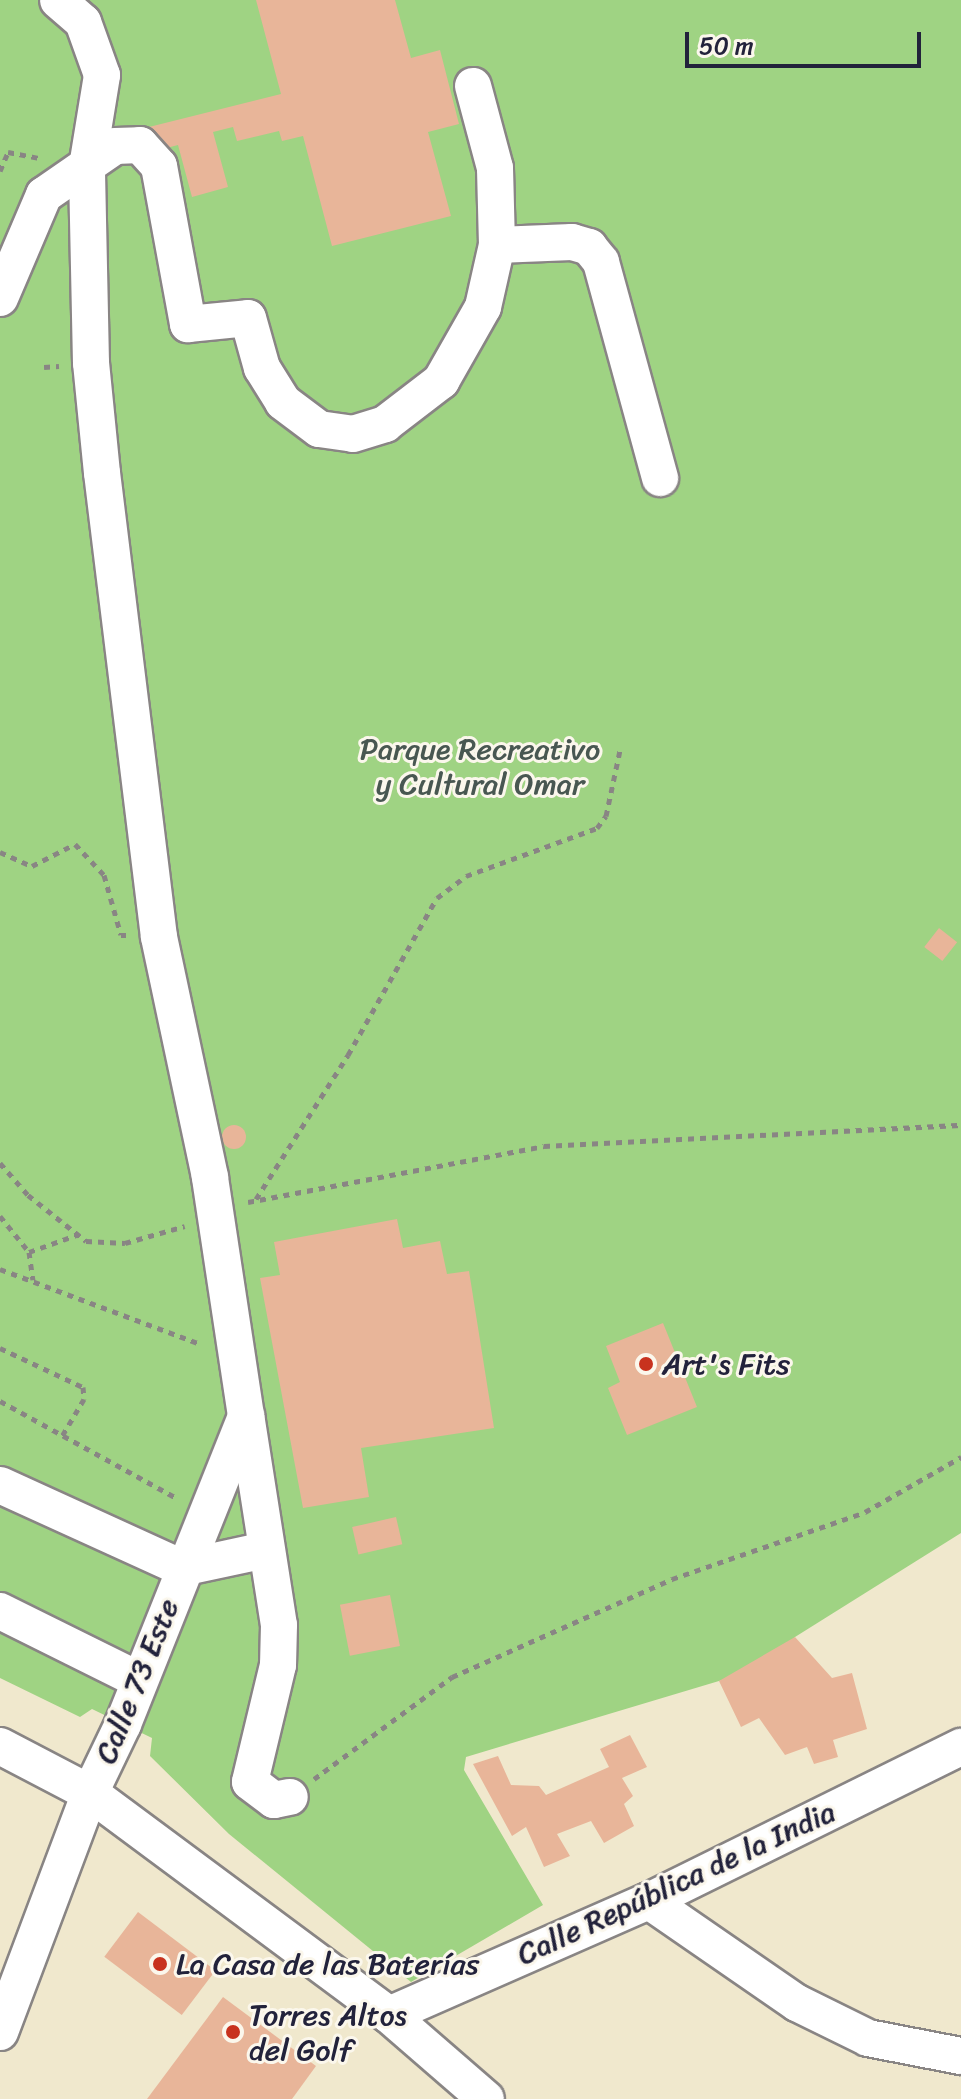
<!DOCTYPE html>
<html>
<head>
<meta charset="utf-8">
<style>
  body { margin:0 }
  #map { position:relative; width:961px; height:2099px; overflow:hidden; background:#f0e8cd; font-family:Sriracha,sans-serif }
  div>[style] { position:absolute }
  .green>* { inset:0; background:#9fd383 }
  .building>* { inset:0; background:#e8b599; transform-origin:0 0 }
  .round { border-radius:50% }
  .path>* { height:5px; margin-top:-2.5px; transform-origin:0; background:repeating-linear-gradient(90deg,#898584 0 6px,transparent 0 12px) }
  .roads { filter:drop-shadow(2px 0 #898584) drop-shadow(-2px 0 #898584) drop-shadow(0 2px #898584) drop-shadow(0 -2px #898584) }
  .minor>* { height:36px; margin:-18px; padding:0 18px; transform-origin:18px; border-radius:18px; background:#fff }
  .dots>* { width:22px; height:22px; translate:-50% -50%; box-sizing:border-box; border:4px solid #fbf7ec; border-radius:50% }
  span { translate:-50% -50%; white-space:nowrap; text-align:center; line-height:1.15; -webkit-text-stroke:6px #fbf7ec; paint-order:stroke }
  .park-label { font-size:30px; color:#485751 }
  .poi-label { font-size:30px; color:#22223b }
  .left { translate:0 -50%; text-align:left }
  .street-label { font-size:30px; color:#22223b }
  .scale { position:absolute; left:685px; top:32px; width:236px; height:36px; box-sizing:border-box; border:4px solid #22223b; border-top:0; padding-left:10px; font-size:24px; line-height:28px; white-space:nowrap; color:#22223b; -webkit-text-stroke:6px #fbf7ec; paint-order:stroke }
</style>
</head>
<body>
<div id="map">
  <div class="green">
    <div style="clip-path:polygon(0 0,961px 0,961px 1533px,795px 1637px,772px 1665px,466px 1757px,464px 1770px,543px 1905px,411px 1982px,229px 1834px,150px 1756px,152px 1738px,92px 1709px,80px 1717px,0 1678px)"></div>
  </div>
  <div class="building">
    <div style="clip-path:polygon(256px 0,395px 0,411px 58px,440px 50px,459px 124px,428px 132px,451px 216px,332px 246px,303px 136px,282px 141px,279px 131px,237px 141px,233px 127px,213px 132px,228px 187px,192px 197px,178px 145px,155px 151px,149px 127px,281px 94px)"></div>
    <div style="left:939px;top:928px;width:23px;height:24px;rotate:38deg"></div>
    <div class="round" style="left:222px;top:1125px;width:24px;height:24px"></div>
    <div style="clip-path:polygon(397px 1219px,403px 1248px,440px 1241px,447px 1274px,469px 1271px,494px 1428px,361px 1448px,369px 1497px,303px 1508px,260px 1278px,280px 1275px,274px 1242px)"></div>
    <div style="clip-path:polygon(663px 1323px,697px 1407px,627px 1435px,608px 1388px,620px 1382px,606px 1346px)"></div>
    <div style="left:396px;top:1517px;width:28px;height:45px;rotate:77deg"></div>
    <div style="left:390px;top:1595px;width:52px;height:51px;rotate:79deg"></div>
    <div style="clip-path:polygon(795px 1637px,832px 1678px,852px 1673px,867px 1729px,833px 1740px,838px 1757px,814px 1764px,807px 1747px,785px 1755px,759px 1718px,741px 1727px,719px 1681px)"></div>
    <div style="clip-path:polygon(630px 1735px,647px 1767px,622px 1778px,633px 1796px,624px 1804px,634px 1826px,604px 1843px,591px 1821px,557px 1834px,570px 1856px,544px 1867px,526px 1827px,512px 1836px,473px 1764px,498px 1756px,511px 1785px,539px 1786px,546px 1795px,609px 1767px,600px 1749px)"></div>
    <div style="left:138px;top:1912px;width:97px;height:56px;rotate:37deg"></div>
    <div style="clip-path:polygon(223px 1997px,316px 2066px,292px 2099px,147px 2099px)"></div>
  </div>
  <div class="path">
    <div style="left:0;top:171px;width:21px;rotate:-67deg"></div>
    <div style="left:8px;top:152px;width:31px;rotate:11deg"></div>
    <div style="left:44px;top:367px;width:15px;rotate:-4deg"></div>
    <div style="left:0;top:852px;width:35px;rotate:24deg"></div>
    <div style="left:32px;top:866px;width:48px;rotate:-27.1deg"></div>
    <div style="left:75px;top:844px;width:42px;rotate:46.9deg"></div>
    <div style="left:104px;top:875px;width:62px;rotate:74.2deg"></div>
    <div style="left:121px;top:935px;width:5px"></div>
    <div style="left:0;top:1163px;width:43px;rotate:48.8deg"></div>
    <div style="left:28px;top:1195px;width:74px;rotate:38.4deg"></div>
    <div style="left:86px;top:1241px;width:39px;rotate:3deg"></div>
    <div style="left:125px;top:1243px;width:62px;rotate:-15.8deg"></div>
    <div style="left:256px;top:1199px;width:171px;rotate:-57.4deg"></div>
    <div style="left:348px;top:1055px;width:180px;rotate:-60.5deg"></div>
    <div style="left:437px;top:898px;width:36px;rotate:-37deg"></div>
    <div style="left:466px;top:876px;width:140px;rotate:-20.1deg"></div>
    <div style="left:597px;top:828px;width:15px;rotate:-53deg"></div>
    <div style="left:606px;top:816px;width:67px;rotate:-78deg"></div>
    <div style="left:248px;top:1202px;width:301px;rotate:-10.7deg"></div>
    <div style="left:544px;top:1146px;width:418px;rotate:-2.9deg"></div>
    <div style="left:0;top:1216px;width:46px;rotate:51.1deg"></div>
    <div style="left:29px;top:1252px;width:28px;rotate:82deg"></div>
    <div style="left:29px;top:1252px;width:53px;rotate:-19.8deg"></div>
    <div style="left:0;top:1269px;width:215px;rotate:20.5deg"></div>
    <div style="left:0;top:1348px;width:92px;rotate:25.2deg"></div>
    <div style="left:83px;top:1387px;width:12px;rotate:85deg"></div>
    <div style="left:84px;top:1399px;width:43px;rotate:120.7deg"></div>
    <div style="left:0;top:1401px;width:203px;rotate:28.8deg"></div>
    <div style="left:314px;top:1779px;width:172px;rotate:-36.5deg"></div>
    <div style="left:452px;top:1677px;width:241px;rotate:-24deg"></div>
    <div style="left:672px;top:1579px;width:204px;rotate:-19.1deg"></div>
    <div style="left:865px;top:1512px;width:111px;rotate:-29.8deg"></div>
  </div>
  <div class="roads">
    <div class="minor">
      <div style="left:497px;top:245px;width:75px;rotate:-2.3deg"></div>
      <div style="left:572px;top:242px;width:18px;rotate:16deg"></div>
      <div style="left:589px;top:247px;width:19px;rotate:51deg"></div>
      <div style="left:601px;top:262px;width:224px;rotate:74.7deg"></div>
      <div style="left:0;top:298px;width:112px;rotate:-66.9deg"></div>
      <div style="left:44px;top:195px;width:86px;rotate:-34.6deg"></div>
      <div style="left:115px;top:146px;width:25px;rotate:-2deg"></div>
      <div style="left:140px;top:145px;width:28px;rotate:48deg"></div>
      <div style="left:159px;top:166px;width:161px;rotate:79.6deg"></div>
      <div style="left:188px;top:324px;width:60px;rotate:-5.7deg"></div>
      <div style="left:248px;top:318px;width:52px;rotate:74.4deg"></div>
      <div style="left:262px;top:368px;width:40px;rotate:58deg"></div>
      <div style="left:283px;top:402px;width:45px;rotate:36.9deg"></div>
      <div style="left:319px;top:429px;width:34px;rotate:8deg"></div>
      <div style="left:353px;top:434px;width:34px;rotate:-17deg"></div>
      <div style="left:385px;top:424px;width:71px;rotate:-37.5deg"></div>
      <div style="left:441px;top:381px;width:85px;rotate:-60.4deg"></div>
      <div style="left:483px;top:307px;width:64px;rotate:-77.3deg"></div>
      <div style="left:497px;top:245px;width:77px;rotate:-91.5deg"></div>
      <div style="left:495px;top:168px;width:85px;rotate:-105deg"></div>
      <div style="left:247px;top:1421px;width:206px;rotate:81.1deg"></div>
      <div style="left:279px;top:1625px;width:40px;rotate:91.4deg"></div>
      <div style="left:278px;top:1665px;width:120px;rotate:103.5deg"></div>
      <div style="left:250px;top:1782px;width:30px;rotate:37deg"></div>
      <div style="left:274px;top:1800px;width:16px;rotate:-11deg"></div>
      <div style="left:0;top:1485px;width:200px;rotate:24.5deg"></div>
      <div style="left:182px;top:1568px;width:85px;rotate:-12.2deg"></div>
      <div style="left:0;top:1611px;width:155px;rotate:26.4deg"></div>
      <div style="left:0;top:1746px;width:102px;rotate:27.6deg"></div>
      <div style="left:90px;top:1793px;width:372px;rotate:36.6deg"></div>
      <div style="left:389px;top:2015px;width:128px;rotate:40.9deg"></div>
      <div style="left:649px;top:1901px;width:180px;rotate:34.6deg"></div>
      <div style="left:797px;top:2003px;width:79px;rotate:26.2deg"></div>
      <div style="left:868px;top:2038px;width:95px;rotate:11deg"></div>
      <div style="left:389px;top:2015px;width:284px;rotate:-23.7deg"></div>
      <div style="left:649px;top:1901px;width:348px;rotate:-26.3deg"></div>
      <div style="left:0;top:2032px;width:255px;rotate:-69.4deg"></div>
      <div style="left:90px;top:1793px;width:76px;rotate:-64.4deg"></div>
      <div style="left:123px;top:1724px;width:332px;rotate:-68.2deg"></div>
      <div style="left:246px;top:1416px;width:242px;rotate:-98.6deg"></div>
      <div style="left:210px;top:1177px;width:245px;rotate:-102deg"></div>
      <div style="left:159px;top:937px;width:467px;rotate:-97deg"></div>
      <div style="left:102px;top:473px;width:111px;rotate:-95.7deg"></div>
      <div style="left:91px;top:363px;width:196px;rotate:-91.2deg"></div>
      <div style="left:87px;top:167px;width:93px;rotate:-80.7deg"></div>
      <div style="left:102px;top:75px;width:56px;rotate:-109.7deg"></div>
      <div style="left:83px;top:22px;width:33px;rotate:-139deg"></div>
    </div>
  </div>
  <div class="dots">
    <div style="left:646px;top:1364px;background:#c8321e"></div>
    <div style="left:160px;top:1964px;background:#c8321e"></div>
    <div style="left:233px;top:2032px;background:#c8321e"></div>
  </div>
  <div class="park-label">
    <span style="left:480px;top:766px">Parque Recreativo<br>y Cultural Omar</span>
  </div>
  <div class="poi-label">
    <span class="left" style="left:662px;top:1364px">Art's Fits</span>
    <span class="left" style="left:176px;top:1964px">La Casa de las Baterías</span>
    <span class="left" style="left:249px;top:2032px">Torres Altos<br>del Golf</span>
  </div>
  <div class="street-label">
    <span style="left:137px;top:1681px;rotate:-68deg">Calle 73 Este</span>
    <span style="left:676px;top:1883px;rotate:-25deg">Calle República de la India</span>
  </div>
  <div class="scale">50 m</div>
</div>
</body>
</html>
